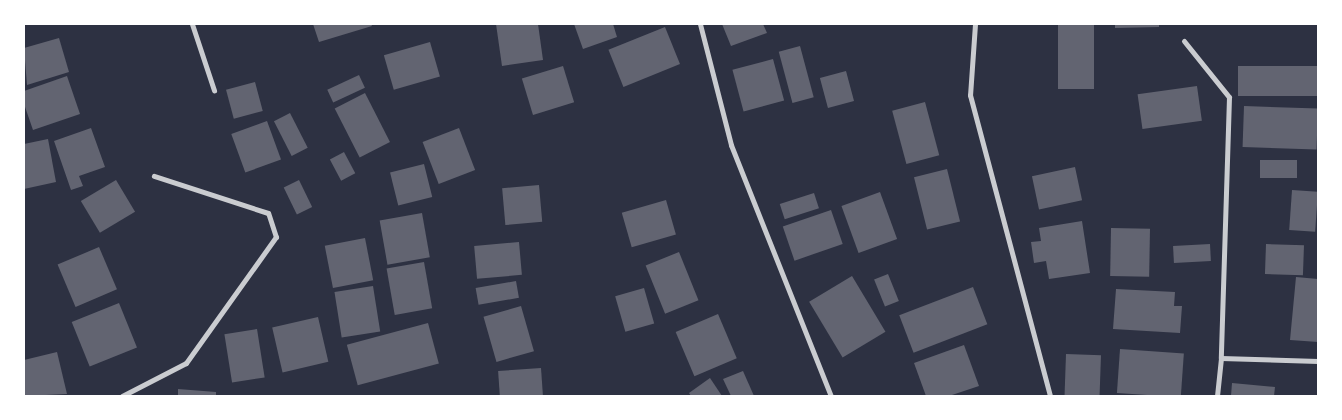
<!DOCTYPE html>
<html>
<head>
<meta charset="utf-8">
<style>
  body { margin:0 }
  #map { position:relative; width:1342px; height:420px; overflow:hidden; background:#2d3142; font-family:Karla,sans-serif }
  div>[style] { position:absolute }
  .building>* { inset:0; background:#626471; transform-origin:0 0 }
  .minor>* { height:5px; margin:-2.5px; padding:0 2.5px; transform-origin:2.5px; border-radius:2.5px; background:#caccd0 }
  span { translate:-50% -50%; white-space:nowrap; text-align:center; line-height:1.15; -webkit-text-stroke:4.5px #fff; paint-order:stroke }
  .frame { position:absolute; inset:0; border:25px solid #fff; pointer-events:none }
</style>
</head>
<body>
<div id="map">
  <div class="building">
    <div style="clip-path:polygon(313px 24px,371px 24px,372px 26px,319px 42px)"></div>
    <div style="clip-path:polygon(496px 24px,538px 24px,543px 60px,502px 66px)"></div>
    <div style="clip-path:polygon(574px 24px,613px 24px,617px 37px,583px 49px)"></div>
    <div style="clip-path:polygon(722px 24px,763px 24px,767px 33px,731px 46px)"></div>
    <div style="left:1058px;top:24px;width:36px;height:65px"></div>
    <div style="clip-path:polygon(1115px 24px,1159px 24px,1159px 27px,1115px 28px)"></div>
    <div style="left:665px;top:27px;width:40px;height:61px;rotate:68deg"></div>
    <div style="clip-path:polygon(59px 38px,69px 72px,27px 85px,24px 48px)"></div>
    <div style="left:430px;top:42px;width:36px;height:48px;rotate:74deg"></div>
    <div style="left:800px;top:46px;width:53px;height:22px;rotate:75deg"></div>
    <div style="left:773px;top:59px;width:43px;height:42px;rotate:75deg"></div>
    <div style="left:563px;top:66px;width:38px;height:43px;rotate:73deg"></div>
    <div style="left:1318px;top:66px;width:30px;height:80px;rotate:90deg"></div>
    <div style="left:846px;top:71px;width:31px;height:27px;rotate:75deg"></div>
    <div style="left:359px;top:75px;width:14px;height:35px;rotate:65deg"></div>
    <div style="clip-path:polygon(67px 76px,80px 114px,33px 130px,24px 104px,24px 91px)"></div>
    <div style="left:255px;top:82px;width:30px;height:30px;rotate:75deg"></div>
    <div style="left:1197px;top:86px;width:35px;height:60px;rotate:82deg"></div>
    <div style="left:365px;top:93px;width:55px;height:34px;rotate:63deg"></div>
    <div style="left:925px;top:102px;width:55px;height:34px;rotate:75deg"></div>
    <div style="left:1244px;top:106px;width:74px;height:41px;rotate:2deg"></div>
    <div style="left:290px;top:113px;width:39px;height:18px;rotate:63deg"></div>
    <div style="left:267px;top:121px;width:41px;height:38px;rotate:70deg"></div>
    <div style="clip-path:polygon(91px 128px,105px 167px,79px 176px,83px 186px,71px 190px,54px 141px)"></div>
    <div style="left:459px;top:128px;width:45px;height:39px;rotate:69deg"></div>
    <div style="clip-path:polygon(48px 139px,56px 182px,24px 189px,24px 144px)"></div>
    <div style="left:344px;top:152px;width:24px;height:16px;rotate:62deg"></div>
    <div style="left:1297px;top:160px;width:18px;height:37px;rotate:90deg"></div>
    <div style="left:424px;top:164px;width:34px;height:35px;rotate:76deg"></div>
    <div style="left:1075px;top:167px;width:34px;height:44px;rotate:78deg"></div>
    <div style="left:947px;top:169px;width:54px;height:34px;rotate:76deg"></div>
    <div style="left:116px;top:180px;width:37px;height:41px;rotate:59deg"></div>
    <div style="left:299px;top:180px;width:30px;height:17px;rotate:64deg"></div>
    <div style="left:539px;top:185px;width:37px;height:37px;rotate:85deg"></div>
    <div style="left:1292px;top:190px;width:26px;height:40px;rotate:4deg"></div>
    <div style="left:880px;top:192px;width:50px;height:41px;rotate:70deg"></div>
    <div style="left:814px;top:193px;width:16px;height:36px;rotate:72deg"></div>
    <div style="left:666px;top:200px;width:36px;height:46px;rotate:74deg"></div>
    <div style="left:831px;top:210px;width:36px;height:51px;rotate:71deg"></div>
    <div style="left:422px;top:213px;width:45px;height:43px;rotate:80deg"></div>
    <div style="clip-path:polygon(1082px 221px,1090px 273px,1049px 279px,1046px 261px,1034px 263px,1031px 242px,1041px 241px,1039px 228px)"></div>
    <div style="left:1111px;top:228px;width:39px;height:48px;rotate:1deg"></div>
    <div style="left:365px;top:238px;width:43px;height:41px;rotate:79deg"></div>
    <div style="left:519px;top:242px;width:33px;height:45px;rotate:85deg"></div>
    <div style="left:1210px;top:244px;width:17px;height:37px;rotate:87deg"></div>
    <div style="left:1266px;top:244px;width:38px;height:30px;rotate:2deg"></div>
    <div style="left:99px;top:247px;width:46px;height:45px;rotate:67deg"></div>
    <div style="left:679px;top:252px;width:52px;height:36px;rotate:68deg"></div>
    <div style="left:424px;top:262px;width:47px;height:38px;rotate:80deg"></div>
    <div style="left:888px;top:274px;width:29px;height:15px;rotate:68deg"></div>
    <div style="left:852px;top:276px;width:65px;height:50px;rotate:59deg"></div>
    <div style="clip-path:polygon(1296px 277px,1318px 279px,1318px 342px,1290px 340px)"></div>
    <div style="left:516px;top:281px;width:17px;height:41px;rotate:80deg"></div>
    <div style="left:373px;top:286px;width:46px;height:39px;rotate:81deg"></div>
    <div style="left:973px;top:287px;width:40px;height:79px;rotate:69deg"></div>
    <div style="left:644px;top:288px;width:37px;height:30px;rotate:74deg"></div>
    <div style="clip-path:polygon(1116px 289px,1175px 292px,1174px 306px,1182px 306px,1180px 333px,1113px 329px)"></div>
    <div style="left:119px;top:303px;width:48px;height:51px;rotate:68deg"></div>
    <div style="left:521px;top:306px;width:47px;height:39px;rotate:74deg"></div>
    <div style="left:718px;top:314px;width:48px;height:46px;rotate:67deg"></div>
    <div style="left:318px;top:317px;width:46px;height:47px;rotate:77deg"></div>
    <div style="left:428px;top:323px;width:42px;height:84px;rotate:75deg"></div>
    <div style="left:257px;top:329px;width:49px;height:33px;rotate:81deg"></div>
    <div style="clip-path:polygon(964px 345px,979px 386px,949px 396px,926px 396px,914px 363px)"></div>
    <div style="left:1120px;top:349px;width:64px;height:44px;rotate:4deg"></div>
    <div style="clip-path:polygon(57px 352px,67px 394px,24px 396px,24px 360px)"></div>
    <div style="left:1066px;top:354px;width:35px;height:41px;rotate:2deg"></div>
    <div style="left:541px;top:368px;width:28px;height:43px;rotate:86deg"></div>
    <div style="clip-path:polygon(743px 371px,754px 396px,731px 396px,723px 379px)"></div>
    <div style="clip-path:polygon(710px 378px,722px 396px,691px 396px,689px 393px)"></div>
    <div style="clip-path:polygon(1232px 383px,1275px 387px,1274px 396px,1231px 396px)"></div>
    <div style="clip-path:polygon(178px 389px,216px 392px,216px 396px,178px 396px)"></div>
  </div>
  <div class="minor">
    <div style="left:192px;top:24px;width:70px;rotate:71.6deg"></div>
    <div style="left:700px;top:24px;width:125px;rotate:75.6deg"></div>
    <div style="left:731px;top:145px;width:270px;rotate:68.3deg"></div>
    <div style="left:975px;top:24px;width:71px;rotate:94deg"></div>
    <div style="left:970px;top:95px;width:311px;rotate:75.1deg"></div>
    <div style="left:1184px;top:41px;width:72px;rotate:51.2deg"></div>
    <div style="left:1229px;top:97px;width:261px;rotate:91.8deg"></div>
    <div style="left:1221px;top:358px;width:38px;rotate:96deg"></div>
    <div style="left:1221px;top:358px;width:97px;rotate:1.8deg"></div>
    <div style="left:122px;top:396px;width:72px;rotate:-27.3deg"></div>
    <div style="left:186px;top:363px;width:155px;rotate:-54.5deg"></div>
    <div style="left:276px;top:237px;width:25px;rotate:-108deg"></div>
    <div style="left:268px;top:213px;width:120px;rotate:-162deg"></div>
  </div>
  <div class="frame"></div>
</div>
</body>
</html>
